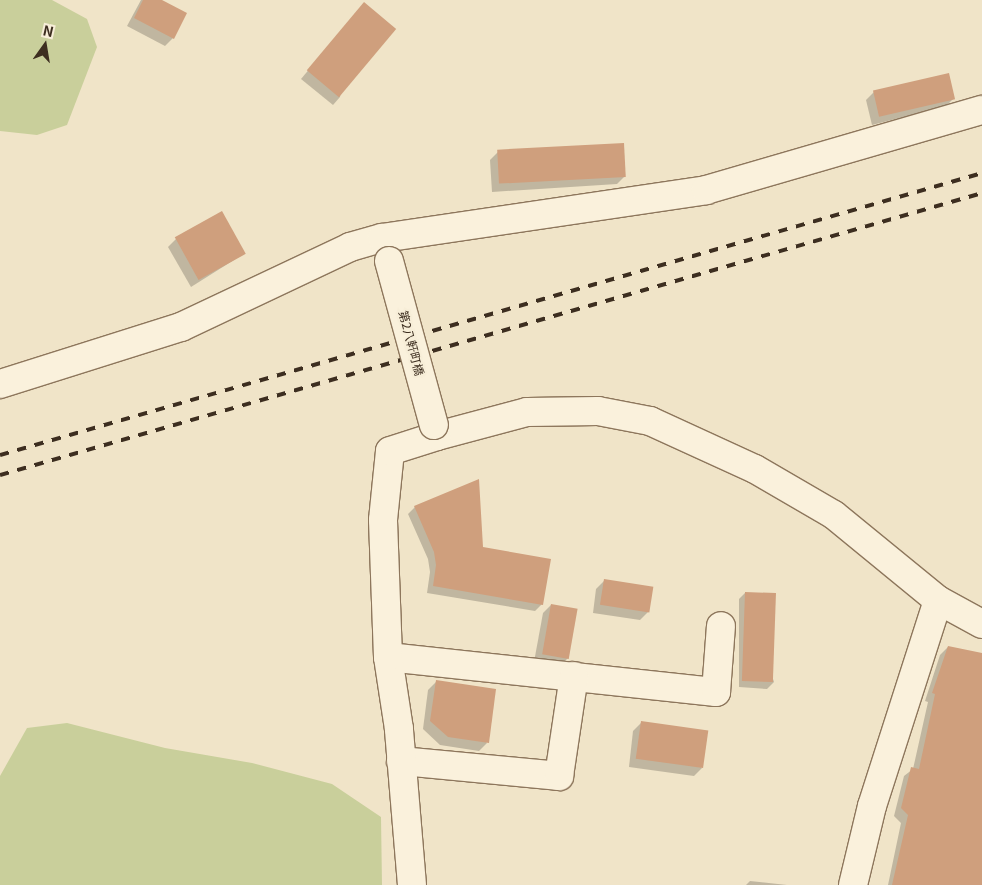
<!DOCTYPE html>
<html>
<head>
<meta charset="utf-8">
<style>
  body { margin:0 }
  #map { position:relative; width:982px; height:885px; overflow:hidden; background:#f0e4c8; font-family:Georgia,"Noto Sans JP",serif }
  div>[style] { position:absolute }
  .green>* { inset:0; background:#c9cf9b }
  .shadow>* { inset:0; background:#0003 }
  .building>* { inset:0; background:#cf9f7d; transform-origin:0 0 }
  .roads { filter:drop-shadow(1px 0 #8d765c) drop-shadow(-1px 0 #8d765c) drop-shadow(0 1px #8d765c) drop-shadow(0 -1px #8d765c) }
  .minor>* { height:28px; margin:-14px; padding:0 14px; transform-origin:14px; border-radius:14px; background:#faf1dc }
  .rail>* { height:4px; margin-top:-2px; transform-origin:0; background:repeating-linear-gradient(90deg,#3d2e20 0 9px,transparent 0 18px) }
  .bridges { filter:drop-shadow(1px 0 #8d765c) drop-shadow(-1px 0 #8d765c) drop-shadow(0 1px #8d765c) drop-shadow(0 -1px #8d765c) }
  .minor-bridge>* { height:28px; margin:-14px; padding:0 14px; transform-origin:14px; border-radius:14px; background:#faf1dc }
  span { translate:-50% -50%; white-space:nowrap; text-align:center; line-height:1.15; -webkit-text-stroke:4.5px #f7eed8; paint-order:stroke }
  .street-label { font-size:12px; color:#3d2e20 }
  .north { position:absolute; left:20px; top:20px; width:50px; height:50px; -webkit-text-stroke:4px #f7eed8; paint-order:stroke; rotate:13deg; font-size:14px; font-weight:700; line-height:20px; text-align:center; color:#3d2e20 }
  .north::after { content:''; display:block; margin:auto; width:18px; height:22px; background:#3d2e20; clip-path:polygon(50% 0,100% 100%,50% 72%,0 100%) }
</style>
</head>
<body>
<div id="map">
  <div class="green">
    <div style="clip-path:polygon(0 0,52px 0,87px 19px,97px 47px,67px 125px,37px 135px,0 131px)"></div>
    <div style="clip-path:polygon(67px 723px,165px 748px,252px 763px,332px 784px,381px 817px,382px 885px,0 885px,0 776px,27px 728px)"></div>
  </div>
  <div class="shadow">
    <div style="clip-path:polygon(141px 0,160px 0,173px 38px,165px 46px,127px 26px)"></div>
    <div style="clip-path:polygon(357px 12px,340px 97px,333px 105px,301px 79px)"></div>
    <div style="clip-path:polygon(874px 92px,954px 98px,946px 106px,872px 125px,866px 100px)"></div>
    <div style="clip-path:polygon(498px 152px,625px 176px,617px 184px,492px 192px,490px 160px)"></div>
    <div style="clip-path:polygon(176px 239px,245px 253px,191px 287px,168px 247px)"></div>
    <div style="clip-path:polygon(415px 507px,482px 548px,542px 604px,535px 611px,427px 593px,430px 572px,428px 559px,408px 514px)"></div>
    <div style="clip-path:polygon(604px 581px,651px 588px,648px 612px,640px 620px,593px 613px,596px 589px)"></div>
    <div style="clip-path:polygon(745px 593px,774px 682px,767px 689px,739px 687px,739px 599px)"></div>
    <div style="clip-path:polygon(551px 605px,568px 658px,560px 666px,534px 662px,543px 613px)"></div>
    <div style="clip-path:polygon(948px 647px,982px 655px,982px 885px,888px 885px,901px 823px,894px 816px,904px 776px,913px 769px,928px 702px,925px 701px,940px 655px)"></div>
    <div style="clip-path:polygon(436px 682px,487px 743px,479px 751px,440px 745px,423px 729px,428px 690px)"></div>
    <div style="clip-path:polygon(641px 723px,702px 768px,694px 776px,629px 767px,633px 731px)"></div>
    <div style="clip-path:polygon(750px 881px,787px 885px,746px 885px)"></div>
  </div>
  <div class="building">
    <div style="clip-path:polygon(143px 0,162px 0,187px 13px,174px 39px,134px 18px)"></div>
    <div style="left:364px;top:2px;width:42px;height:89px;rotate:40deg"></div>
    <div style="left:949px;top:73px;width:27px;height:78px;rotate:77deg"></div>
    <div style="left:624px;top:143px;width:34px;height:127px;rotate:87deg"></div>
    <div style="left:222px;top:211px;width:49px;height:54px;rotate:61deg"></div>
    <div style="clip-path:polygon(479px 479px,483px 547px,551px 559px,543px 605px,433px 586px,436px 565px,434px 552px,414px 506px)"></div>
    <div style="left:604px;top:579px;width:50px;height:26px;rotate:9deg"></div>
    <div style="left:745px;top:592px;width:31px;height:89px;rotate:2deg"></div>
    <div style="left:551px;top:604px;width:27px;height:51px;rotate:10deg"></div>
    <div style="clip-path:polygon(948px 646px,982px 653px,982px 885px,892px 885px,908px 815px,901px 808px,911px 767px,919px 769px,935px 694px,932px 693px)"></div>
    <div style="clip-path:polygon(436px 680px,496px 689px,489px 743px,448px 737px,430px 721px)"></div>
    <div style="left:641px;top:721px;width:68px;height:38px;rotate:8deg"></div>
  </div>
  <div class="roads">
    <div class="minor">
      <div style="left:0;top:384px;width:190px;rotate:-17.5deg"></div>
      <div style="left:181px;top:327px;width:187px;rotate:-25.3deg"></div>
      <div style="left:350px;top:247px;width:33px;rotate:-16deg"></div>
      <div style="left:382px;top:238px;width:328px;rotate:-8.4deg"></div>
      <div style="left:706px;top:190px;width:287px;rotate:-16.2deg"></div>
      <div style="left:437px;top:436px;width:93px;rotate:-14.9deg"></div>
      <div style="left:527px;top:412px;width:71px;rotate:-0.8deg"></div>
      <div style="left:598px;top:411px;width:53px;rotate:10.9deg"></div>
      <div style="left:650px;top:421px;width:115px;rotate:24.6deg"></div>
      <div style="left:755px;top:469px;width:91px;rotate:30.2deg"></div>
      <div style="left:834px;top:515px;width:134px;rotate:39.3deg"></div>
      <div style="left:938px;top:600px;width:50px;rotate:28.6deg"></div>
      <div style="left:388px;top:657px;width:330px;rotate:6.1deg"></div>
      <div style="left:716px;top:692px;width:66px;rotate:-85.7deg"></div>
      <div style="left:401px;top:761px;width:159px;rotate:5.4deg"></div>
      <div style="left:559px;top:776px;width:101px;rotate:-81.5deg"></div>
      <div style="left:412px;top:885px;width:157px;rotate:-94.8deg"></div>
      <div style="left:399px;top:729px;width:73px;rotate:-98.7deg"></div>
      <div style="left:388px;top:657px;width:137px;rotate:-92.1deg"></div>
      <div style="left:383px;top:520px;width:69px;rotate:-84.2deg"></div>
      <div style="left:390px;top:451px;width:49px;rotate:-17.7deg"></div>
      <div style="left:437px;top:436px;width:11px;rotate:-105deg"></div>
      <div style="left:853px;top:885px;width:81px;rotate:-76.5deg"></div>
      <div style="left:872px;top:806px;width:216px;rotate:-72.2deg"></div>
    </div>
  </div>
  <div class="rail">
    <div style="left:0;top:455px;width:1022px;rotate:-16.02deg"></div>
    <div style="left:0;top:475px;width:1022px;rotate:-16.02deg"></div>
  </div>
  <div class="bridges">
    <div class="minor-bridge">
      <div style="left:389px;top:261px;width:170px;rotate:74.7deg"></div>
    </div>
  </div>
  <div class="street-label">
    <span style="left:412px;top:343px;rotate:75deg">第2八軒町橋</span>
  </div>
  <div class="north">N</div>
</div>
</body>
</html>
